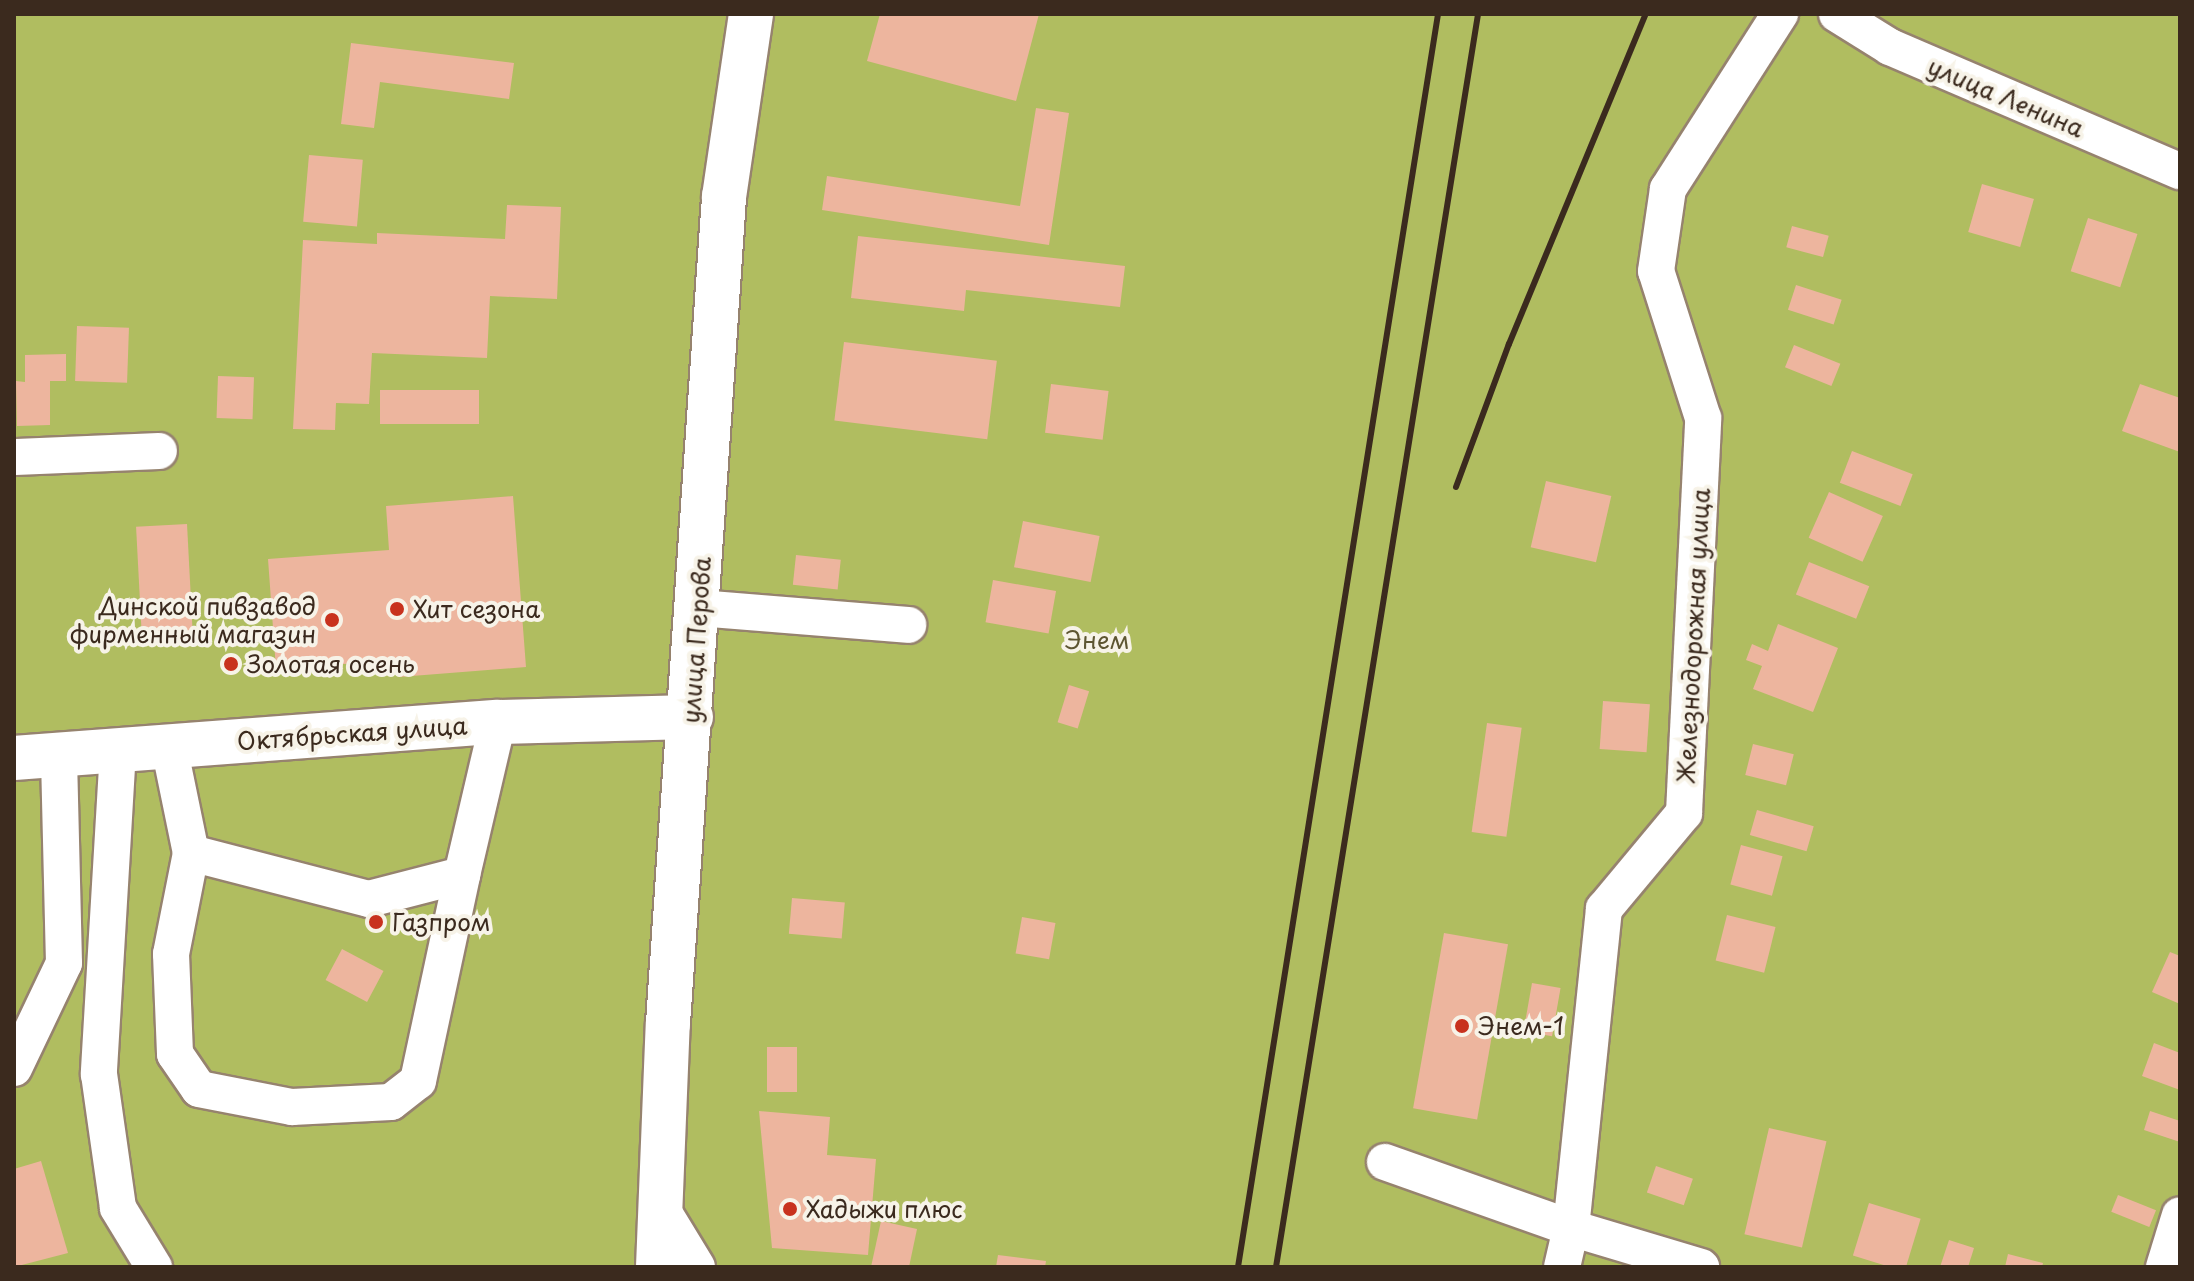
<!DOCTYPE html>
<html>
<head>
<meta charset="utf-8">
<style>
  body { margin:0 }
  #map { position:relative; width:2194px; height:1281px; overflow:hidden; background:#f2dcbe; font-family:"Playpen Sans",sans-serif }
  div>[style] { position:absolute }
  .green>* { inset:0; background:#b0bd60; transform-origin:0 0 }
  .building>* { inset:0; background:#edb59e; transform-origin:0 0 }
  .roads { filter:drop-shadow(2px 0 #96836e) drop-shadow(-2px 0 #96836e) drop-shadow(0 2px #96836e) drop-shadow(0 -2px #96836e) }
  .minor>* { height:36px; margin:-18px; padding:0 18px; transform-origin:18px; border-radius:18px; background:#fff }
  .major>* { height:44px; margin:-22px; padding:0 22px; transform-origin:22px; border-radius:22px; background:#fff }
  .highway>* { height:44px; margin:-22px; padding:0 22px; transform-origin:22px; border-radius:22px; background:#fff }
  .rail>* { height:6px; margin:-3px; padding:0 3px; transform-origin:3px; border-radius:3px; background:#3b2a1e }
  .dots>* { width:22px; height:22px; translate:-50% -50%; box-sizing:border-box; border:4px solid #f7f3e8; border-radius:50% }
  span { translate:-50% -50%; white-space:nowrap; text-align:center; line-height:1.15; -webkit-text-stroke:8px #f7f3e8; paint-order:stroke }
  .street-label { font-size:24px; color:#3b2a1e }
  .poi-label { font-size:24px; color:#3b2a1e }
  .right { translate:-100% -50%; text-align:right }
  .left { translate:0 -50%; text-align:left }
  .park-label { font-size:24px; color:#5e5632 }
  .frame { position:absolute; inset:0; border:16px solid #3b2a1e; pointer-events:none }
</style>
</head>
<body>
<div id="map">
  <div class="green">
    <div style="left:14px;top:14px;width:2166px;height:1253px"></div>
  </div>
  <div class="building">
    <div style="clip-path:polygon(880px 14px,1039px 14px,1016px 101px,867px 61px)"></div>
    <div style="clip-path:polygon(351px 43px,514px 63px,509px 99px,380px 82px,374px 128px,341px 124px)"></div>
    <div style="clip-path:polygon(1036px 108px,1069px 113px,1049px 245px,822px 210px,827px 176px,1020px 206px)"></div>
    <div style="left:309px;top:155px;width:54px;height:67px;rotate:5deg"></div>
    <div style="left:1982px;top:184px;width:54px;height:50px;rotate:16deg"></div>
    <div style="clip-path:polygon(507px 205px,561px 207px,557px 299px,490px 296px,487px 358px,372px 353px,369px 404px,336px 403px,335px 430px,293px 429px,303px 240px,377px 244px,377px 233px,505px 239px)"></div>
    <div style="left:2088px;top:218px;width:52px;height:56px;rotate:18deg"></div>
    <div style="left:1792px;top:226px;width:38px;height:22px;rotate:15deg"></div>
    <div style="clip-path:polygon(858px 236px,1125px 266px,1120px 307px,966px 290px,964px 311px,851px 298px)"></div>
    <div style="left:1796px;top:285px;width:48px;height:26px;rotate:18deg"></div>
    <div style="left:77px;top:326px;width:52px;height:55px;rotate:2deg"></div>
    <div style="left:844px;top:342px;width:154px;height:79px;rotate:7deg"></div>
    <div style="left:1794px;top:345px;width:50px;height:24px;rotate:22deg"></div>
    <div style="clip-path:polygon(66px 354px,66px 381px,50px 381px,50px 425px,17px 426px,16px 381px,25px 382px,25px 355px)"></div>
    <div style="left:218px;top:376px;width:36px;height:42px;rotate:2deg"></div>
    <div style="left:1051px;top:384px;width:58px;height:49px;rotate:7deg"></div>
    <div style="clip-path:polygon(2140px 384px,2180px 398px,2180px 452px,2122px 431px)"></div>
    <div style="left:479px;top:390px;width:34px;height:99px;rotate:90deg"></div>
    <div style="left:1852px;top:451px;width:65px;height:34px;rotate:21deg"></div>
    <div style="left:1546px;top:481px;width:67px;height:68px;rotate:13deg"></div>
    <div style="left:1829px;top:492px;width:59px;height:50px;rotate:24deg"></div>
    <div style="clip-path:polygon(513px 496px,526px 667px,399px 677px,398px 660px,276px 669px,268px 559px,389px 550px,386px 506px)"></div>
    <div style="left:1023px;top:521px;width:78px;height:47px;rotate:11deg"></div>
    <div style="left:187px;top:524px;width:117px;height:51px;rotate:87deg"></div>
    <div style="left:796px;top:555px;width:45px;height:30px;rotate:6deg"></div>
    <div style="left:1809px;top:562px;width:65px;height:35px;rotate:22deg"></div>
    <div style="left:993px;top:580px;width:64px;height:43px;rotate:10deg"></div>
    <div style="clip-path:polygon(1778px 624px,1838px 648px,1813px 712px,1753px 689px,1762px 666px,1746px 660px,1752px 644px,1768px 651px)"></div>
    <div style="left:1069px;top:685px;width:21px;height:39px;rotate:17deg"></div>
    <div style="left:1603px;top:701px;width:47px;height:48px;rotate:4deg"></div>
    <div style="left:1487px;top:723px;width:35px;height:110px;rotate:8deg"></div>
    <div style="left:1753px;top:744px;width:42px;height:32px;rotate:14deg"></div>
    <div style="left:1757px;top:810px;width:59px;height:26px;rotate:16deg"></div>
    <div style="left:1741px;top:845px;width:43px;height:41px;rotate:15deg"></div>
    <div style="left:792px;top:898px;width:53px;height:36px;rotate:5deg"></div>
    <div style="left:1727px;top:915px;width:50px;height:47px;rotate:14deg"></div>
    <div style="left:1022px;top:917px;width:34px;height:37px;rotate:10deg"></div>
    <div style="left:1444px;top:933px;width:65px;height:178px;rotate:10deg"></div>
    <div style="left:342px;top:949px;width:47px;height:35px;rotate:28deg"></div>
    <div style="clip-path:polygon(2170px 952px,2180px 956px,2180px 1004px,2152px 992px)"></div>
    <div style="left:1532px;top:983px;width:29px;height:49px;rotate:10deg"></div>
    <div style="clip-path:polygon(2154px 1043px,2180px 1053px,2180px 1090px,2142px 1076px)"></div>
    <div style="left:767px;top:1047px;width:30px;height:45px"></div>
    <div style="clip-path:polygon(759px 1111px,830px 1117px,827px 1155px,876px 1159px,868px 1255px,772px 1248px)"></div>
    <div style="clip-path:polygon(2150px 1111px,2180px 1121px,2180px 1142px,2144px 1130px)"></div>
    <div style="left:1769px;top:1128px;width:59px;height:109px;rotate:13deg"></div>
    <div style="clip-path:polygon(41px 1161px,68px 1253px,14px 1267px,14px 1169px)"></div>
    <div style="left:1656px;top:1166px;width:39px;height:28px;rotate:19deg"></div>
    <div style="left:2118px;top:1195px;width:41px;height:18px;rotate:22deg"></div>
    <div style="left:1869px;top:1203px;width:54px;height:55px;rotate:17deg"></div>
    <div style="clip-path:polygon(881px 1221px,917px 1229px,909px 1267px,871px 1267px)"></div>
    <div style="clip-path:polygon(1949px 1240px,1974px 1248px,1968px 1267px,1940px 1267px)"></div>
    <div style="clip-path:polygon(2008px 1254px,2043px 1263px,2042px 1267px,2005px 1267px)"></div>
    <div style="clip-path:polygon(998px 1255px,1046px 1261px,1045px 1267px,996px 1267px)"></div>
  </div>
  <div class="roads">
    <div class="minor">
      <div style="left:1837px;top:14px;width:62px;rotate:31.9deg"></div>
      <div style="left:1890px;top:47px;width:315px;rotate:23.2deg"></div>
      <div style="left:14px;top:457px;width:145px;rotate:-2.4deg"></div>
      <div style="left:698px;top:608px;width:211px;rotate:4.6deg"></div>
      <div style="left:169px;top:746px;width:109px;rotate:78.4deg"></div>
      <div style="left:191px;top:853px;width:184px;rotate:14.5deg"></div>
      <div style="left:369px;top:899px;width:96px;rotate:-14.5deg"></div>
      <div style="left:462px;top:875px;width:157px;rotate:-76.8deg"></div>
      <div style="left:118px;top:750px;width:325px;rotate:93.4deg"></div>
      <div style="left:99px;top:1074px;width:135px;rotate:81.9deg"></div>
      <div style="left:118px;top:1208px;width:69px;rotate:58.6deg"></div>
      <div style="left:191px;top:853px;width:103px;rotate:101.2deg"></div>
      <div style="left:171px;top:954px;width:100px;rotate:87.7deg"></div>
      <div style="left:175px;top:1054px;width:42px;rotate:55.6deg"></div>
      <div style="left:199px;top:1089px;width:95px;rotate:11deg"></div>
      <div style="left:292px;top:1107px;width:99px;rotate:-2.9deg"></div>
      <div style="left:391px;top:1102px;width:34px;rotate:-38deg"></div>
      <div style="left:418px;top:1081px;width:211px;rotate:-77.9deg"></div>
      <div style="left:14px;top:1068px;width:116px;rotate:-64.5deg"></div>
      <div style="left:64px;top:963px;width:209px;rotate:-91.4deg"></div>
      <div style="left:1385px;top:1162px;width:197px;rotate:19.5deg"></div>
      <div style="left:1571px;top:1228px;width:136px;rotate:16.7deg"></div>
      <div style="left:661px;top:1208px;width:69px;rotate:58.6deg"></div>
      <div style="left:1562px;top:1267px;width:40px;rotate:-77deg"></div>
      <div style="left:1571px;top:1228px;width:321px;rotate:-84.1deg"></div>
      <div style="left:1604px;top:909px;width:125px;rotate:-50.2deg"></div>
      <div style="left:1684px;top:813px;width:395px;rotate:-87.2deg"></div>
      <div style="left:1703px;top:418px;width:154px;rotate:-107.7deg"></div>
      <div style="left:1656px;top:271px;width:83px;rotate:-81.7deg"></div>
      <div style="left:1668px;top:189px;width:208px;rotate:-57.4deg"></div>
      <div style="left:2164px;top:1267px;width:54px;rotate:-72.9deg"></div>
    </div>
    <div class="major">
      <div style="left:14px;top:758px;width:485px;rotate:-4.3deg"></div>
      <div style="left:498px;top:722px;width:193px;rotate:-1.5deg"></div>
    </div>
    <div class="highway">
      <div style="left:658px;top:1267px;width:244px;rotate:-87.7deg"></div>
      <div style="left:668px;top:1023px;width:828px;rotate:-86.12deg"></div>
      <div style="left:724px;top:197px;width:185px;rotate:-81.6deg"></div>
    </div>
  </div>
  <div class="rail">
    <div style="left:1456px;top:487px;width:153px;rotate:-69.7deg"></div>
    <div style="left:1509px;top:344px;width:357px;rotate:-67.5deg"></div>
    <div style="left:1238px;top:1267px;width:1269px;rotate:-80.93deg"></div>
    <div style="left:1276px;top:1267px;width:1269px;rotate:-80.84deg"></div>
  </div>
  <div class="dots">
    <div style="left:397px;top:609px;background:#c8321e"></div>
    <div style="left:332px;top:620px;background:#c8321e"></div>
    <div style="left:231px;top:664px;background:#c8321e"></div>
    <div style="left:376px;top:922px;background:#c8321e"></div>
    <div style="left:1462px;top:1026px;background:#c8321e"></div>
    <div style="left:790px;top:1209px;background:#c8321e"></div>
  </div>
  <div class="street-label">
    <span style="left:2006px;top:97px;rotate:23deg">улица Ленина</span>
    <span style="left:1693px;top:636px;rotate:-87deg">Железнодорожная улица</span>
    <span style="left:696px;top:640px;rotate:-86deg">улица Перова</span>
    <span style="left:352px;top:733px;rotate:-4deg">Октябрьская улица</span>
  </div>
  <div class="poi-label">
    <span class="right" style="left:316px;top:620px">Динской пивзавод<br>фирменный магазин</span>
    <span class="left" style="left:413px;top:609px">Хит сезона</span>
    <span class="left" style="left:247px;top:664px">Золотая осень</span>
    <span class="left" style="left:392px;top:922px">Газпром</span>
    <span class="left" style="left:1478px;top:1026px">Энем-1</span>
    <span class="left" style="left:806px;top:1209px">Хадыжи плюс</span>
  </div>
  <div class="park-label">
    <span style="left:1097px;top:640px">Энем</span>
  </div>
  <div class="frame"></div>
</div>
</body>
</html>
